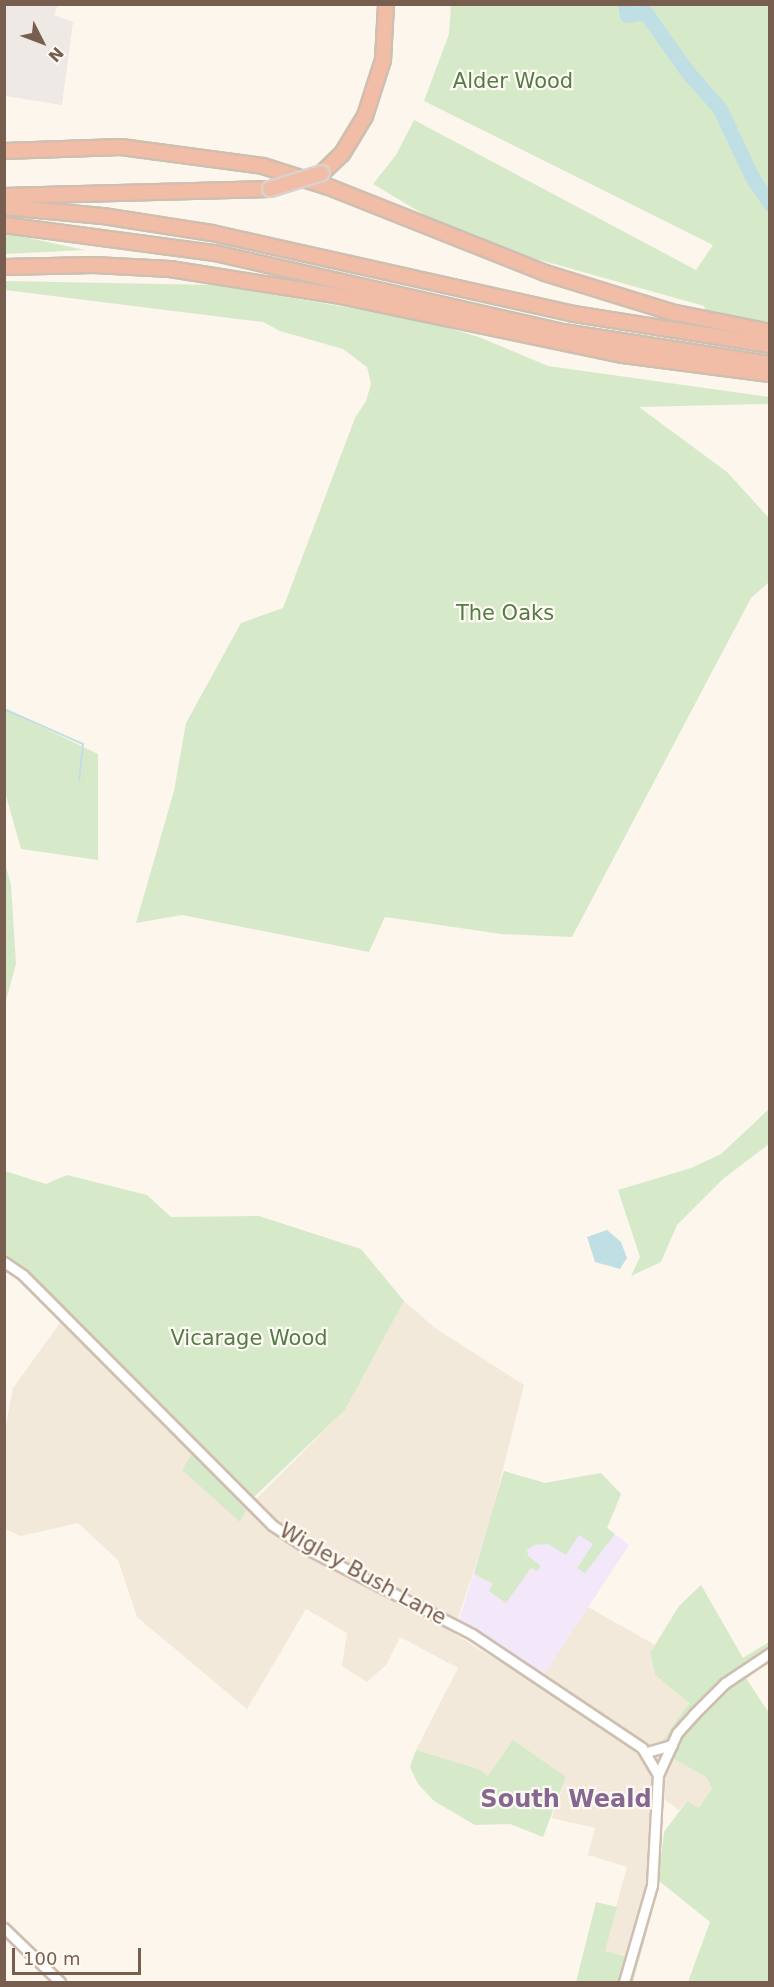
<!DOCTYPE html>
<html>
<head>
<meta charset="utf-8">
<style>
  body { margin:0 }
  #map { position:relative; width:774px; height:1987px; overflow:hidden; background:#fcf6ec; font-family:"DejaVu Sans",sans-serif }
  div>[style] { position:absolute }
  .residential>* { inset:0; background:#f3e9da }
  .industrial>* { inset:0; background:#eee9e4 }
  .education>* { inset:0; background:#f3e8f9 }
  .green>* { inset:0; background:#d6eaca }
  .water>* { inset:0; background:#c0dfe5 }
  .stream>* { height:2px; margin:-1px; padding:0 1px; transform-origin:1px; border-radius:1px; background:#c0dfe5 }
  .river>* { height:15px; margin:-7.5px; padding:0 7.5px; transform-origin:7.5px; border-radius:7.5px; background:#c0dfe5 }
  .roads { filter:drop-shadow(2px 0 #cebfb1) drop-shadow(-2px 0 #cebfb1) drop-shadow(0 2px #cebfb1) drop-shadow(0 -2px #cebfb1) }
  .tertiary>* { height:9px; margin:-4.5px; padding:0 4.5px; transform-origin:4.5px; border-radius:4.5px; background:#fff }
  .motorway>* { height:14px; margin:-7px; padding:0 7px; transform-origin:7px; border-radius:7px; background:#f2bda7 }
  .bridges { filter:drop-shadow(2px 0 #d9d2ce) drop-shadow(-2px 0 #d9d2ce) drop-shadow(0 2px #d9d2ce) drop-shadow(0 -2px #d9d2ce) }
  .motorway-bridge>* { height:14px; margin:-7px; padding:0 7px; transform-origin:7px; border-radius:7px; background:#f2bda7 }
  span { translate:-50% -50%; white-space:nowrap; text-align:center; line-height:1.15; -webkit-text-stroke:4.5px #fefaf3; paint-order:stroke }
  .park-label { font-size:21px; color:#557b47 }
  .street-label { font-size:21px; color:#775e4f }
  .quarter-label { font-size:24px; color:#856792; font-weight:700 }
  .frame { position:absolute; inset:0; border:6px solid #775e4f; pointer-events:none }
  .north { position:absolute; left:12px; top:12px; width:60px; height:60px; -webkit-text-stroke:4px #fefaf3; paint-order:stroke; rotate:132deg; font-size:16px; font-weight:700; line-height:24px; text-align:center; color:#775e4f }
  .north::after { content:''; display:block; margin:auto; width:21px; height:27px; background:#775e4f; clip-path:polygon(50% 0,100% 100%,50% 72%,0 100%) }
  .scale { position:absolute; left:12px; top:1948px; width:129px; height:27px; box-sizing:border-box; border:3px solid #775e4f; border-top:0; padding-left:8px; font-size:18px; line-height:21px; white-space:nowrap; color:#775e4f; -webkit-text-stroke:4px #fefaf3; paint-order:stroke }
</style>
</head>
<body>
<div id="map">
  <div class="residential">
    <div style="clip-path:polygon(404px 1301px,435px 1328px,524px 1385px,489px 1525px,453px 1633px,536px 1684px,588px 1607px,655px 1645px,650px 1653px,655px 1675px,689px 1703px,672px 1758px,706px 1777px,712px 1789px,699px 1809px,687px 1801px,679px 1810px,654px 1792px,656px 1851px,631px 1958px,604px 1951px,627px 1867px,588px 1855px,595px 1828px,552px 1818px,566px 1777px,488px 1776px,479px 1769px,416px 1750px,458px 1668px,400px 1637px,386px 1665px,367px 1682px,342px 1666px,347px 1633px,306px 1609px,247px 1709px,137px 1617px,118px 1560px,78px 1523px,21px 1536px,5px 1529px,5px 1430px,13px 1388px,60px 1323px,249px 1506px,345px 1410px)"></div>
  </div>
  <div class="industrial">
    <div style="clip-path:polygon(4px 5px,58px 5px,54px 15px,73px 22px,62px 105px,5px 96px)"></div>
  </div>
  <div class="education">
    <div style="clip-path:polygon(504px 1471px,545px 1483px,601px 1473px,621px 1494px,607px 1528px,629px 1545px,541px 1679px,459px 1621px)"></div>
  </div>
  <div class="green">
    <div style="clip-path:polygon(451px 5px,769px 5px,769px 322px,707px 313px,704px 306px,533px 258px,448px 229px,373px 184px,396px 155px,414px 120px,696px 270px,713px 245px,424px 101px,449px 34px)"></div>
    <div style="clip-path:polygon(4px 234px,10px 234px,85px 250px,5px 254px)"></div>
    <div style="clip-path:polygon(5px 281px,214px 285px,417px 319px,479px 337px,548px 366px,769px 397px,769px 404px,639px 407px,727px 472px,769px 518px,769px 582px,751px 598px,572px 937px,501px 934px,385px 917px,369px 952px,182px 915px,136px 923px,174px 791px,186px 723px,241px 623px,283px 608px,355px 418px,366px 401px,371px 384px,367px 367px,343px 349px,280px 331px,263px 322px,5px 290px)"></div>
    <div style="clip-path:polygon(4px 709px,98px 754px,98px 860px,21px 849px,5px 792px)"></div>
    <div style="clip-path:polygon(4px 860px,11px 885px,16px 964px,5px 1004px)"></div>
    <div style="clip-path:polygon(769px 1109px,769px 1144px,723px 1179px,677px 1225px,661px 1262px,631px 1276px,640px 1257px,618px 1190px,691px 1168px,721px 1154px)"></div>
    <div style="clip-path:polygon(5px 1171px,46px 1184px,67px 1175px,147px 1195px,171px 1217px,259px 1216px,361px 1249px,404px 1301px,345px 1410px,253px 1498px,240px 1522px,182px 1470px,194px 1450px,5px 1262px)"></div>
    <div style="clip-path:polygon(504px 1471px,545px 1483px,601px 1473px,621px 1494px,607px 1528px,615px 1534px,585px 1573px,577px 1568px,593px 1544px,579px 1535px,566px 1555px,548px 1544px,534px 1545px,527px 1550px,528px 1556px,541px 1566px,537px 1571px,531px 1568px,506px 1603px,489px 1591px,493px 1584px,474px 1574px)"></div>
    <div style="clip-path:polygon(701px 1585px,743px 1658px,769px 1642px,769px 1659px,744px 1675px,769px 1713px,769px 1982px,688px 1982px,710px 1922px,658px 1880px,664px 1832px,687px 1801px,699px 1808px,712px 1789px,706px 1777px,672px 1758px,661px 1743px,689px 1703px,655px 1675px,650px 1653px,679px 1606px)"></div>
    <div style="clip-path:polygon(513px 1740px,566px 1777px,543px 1837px,510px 1824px,475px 1825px,434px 1801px,418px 1784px,410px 1767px,416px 1750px,479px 1769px,488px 1776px)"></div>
    <div style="clip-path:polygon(596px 1902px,617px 1907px,605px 1951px,631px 1958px,646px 1905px,652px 1913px,633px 1982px,576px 1982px)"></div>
  </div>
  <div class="water">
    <div style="clip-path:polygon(607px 1230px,621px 1242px,627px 1258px,620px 1269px,595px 1262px,587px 1237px)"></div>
  </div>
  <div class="stream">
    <div style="left:4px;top:709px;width:86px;rotate:23.9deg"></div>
    <div style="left:83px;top:744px;width:36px;rotate:96deg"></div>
  </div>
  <div class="river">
    <div style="left:625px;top:4px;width:11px;rotate:80deg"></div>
    <div style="left:627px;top:15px;width:18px;rotate:-9deg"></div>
    <div style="left:645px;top:12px;width:71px;rotate:54.7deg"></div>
    <div style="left:686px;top:70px;width:52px;rotate:48.9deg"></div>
    <div style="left:720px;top:109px;width:75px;rotate:64.8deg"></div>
    <div style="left:752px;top:177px;width:32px;rotate:56deg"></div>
  </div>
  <div class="roads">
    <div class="tertiary">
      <div style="left:4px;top:1262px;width:23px;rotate:34deg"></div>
      <div style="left:23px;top:1275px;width:353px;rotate:45.1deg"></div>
      <div style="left:272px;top:1525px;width:49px;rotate:33.4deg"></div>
      <div style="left:313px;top:1552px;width:179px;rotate:27.3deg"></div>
      <div style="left:472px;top:1634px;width:205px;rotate:33.8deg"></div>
      <div style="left:642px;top:1748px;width:31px;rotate:59deg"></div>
      <div style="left:647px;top:1752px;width:26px;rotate:-16deg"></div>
      <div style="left:4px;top:1928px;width:78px;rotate:44deg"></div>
      <div style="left:624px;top:1982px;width:101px;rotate:-73.9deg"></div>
      <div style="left:652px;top:1885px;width:110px;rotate:-86.9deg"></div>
      <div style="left:658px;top:1775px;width:46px;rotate:-65.7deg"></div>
      <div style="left:677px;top:1733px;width:25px;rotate:-48deg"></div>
      <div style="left:694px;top:1714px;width:44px;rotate:-45deg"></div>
      <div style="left:725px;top:1683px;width:54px;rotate:-33.7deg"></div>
    </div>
    <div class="motorway">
      <div style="left:4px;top:151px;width:117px;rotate:-2deg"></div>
      <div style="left:121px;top:147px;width:143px;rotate:7.6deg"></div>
      <div style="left:263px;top:166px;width:69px;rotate:17.7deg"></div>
      <div style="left:329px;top:187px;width:232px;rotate:21.7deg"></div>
      <div style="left:545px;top:273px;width:132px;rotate:17.2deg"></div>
      <div style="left:671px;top:312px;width:101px;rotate:11.4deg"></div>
      <div style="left:322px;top:173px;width:28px;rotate:-44deg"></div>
      <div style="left:342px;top:154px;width:44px;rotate:-58.8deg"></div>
      <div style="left:365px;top:116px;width:59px;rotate:-72.2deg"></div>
      <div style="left:383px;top:60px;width:56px;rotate:-86.9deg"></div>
      <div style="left:4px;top:196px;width:266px;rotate:-1.5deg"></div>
      <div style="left:4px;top:207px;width:99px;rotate:5.2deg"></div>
      <div style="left:103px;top:216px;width:110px;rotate:8.9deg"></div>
      <div style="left:212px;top:233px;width:371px;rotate:12.6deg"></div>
      <div style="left:574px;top:314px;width:198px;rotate:9deg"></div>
      <div style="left:4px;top:225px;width:213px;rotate:7.6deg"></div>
      <div style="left:215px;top:253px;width:357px;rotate:12.8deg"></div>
      <div style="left:563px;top:332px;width:209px;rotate:8.8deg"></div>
      <div style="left:4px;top:267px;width:90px;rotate:-1.3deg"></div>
      <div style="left:94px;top:265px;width:76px;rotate:3deg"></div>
      <div style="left:170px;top:269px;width:172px;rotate:9deg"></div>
      <div style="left:340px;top:296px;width:289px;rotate:11.8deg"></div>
      <div style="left:623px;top:355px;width:148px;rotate:7.4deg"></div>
    </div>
  </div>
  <div class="bridges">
    <div class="motorway-bridge">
      <div style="left:270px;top:189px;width:54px;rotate:-17.1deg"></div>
    </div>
  </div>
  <div class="park-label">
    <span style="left:513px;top:81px">Alder Wood</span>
    <span style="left:505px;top:613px">The Oaks</span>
    <span style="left:249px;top:1338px">Vicarage Wood</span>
  </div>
  <div class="street-label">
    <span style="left:363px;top:1574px;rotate:29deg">Wigley Bush Lane</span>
  </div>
  <div class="quarter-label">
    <span style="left:566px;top:1800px">South Weald</span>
  </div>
  <div class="frame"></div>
  <div class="north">N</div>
  <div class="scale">100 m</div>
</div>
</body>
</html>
